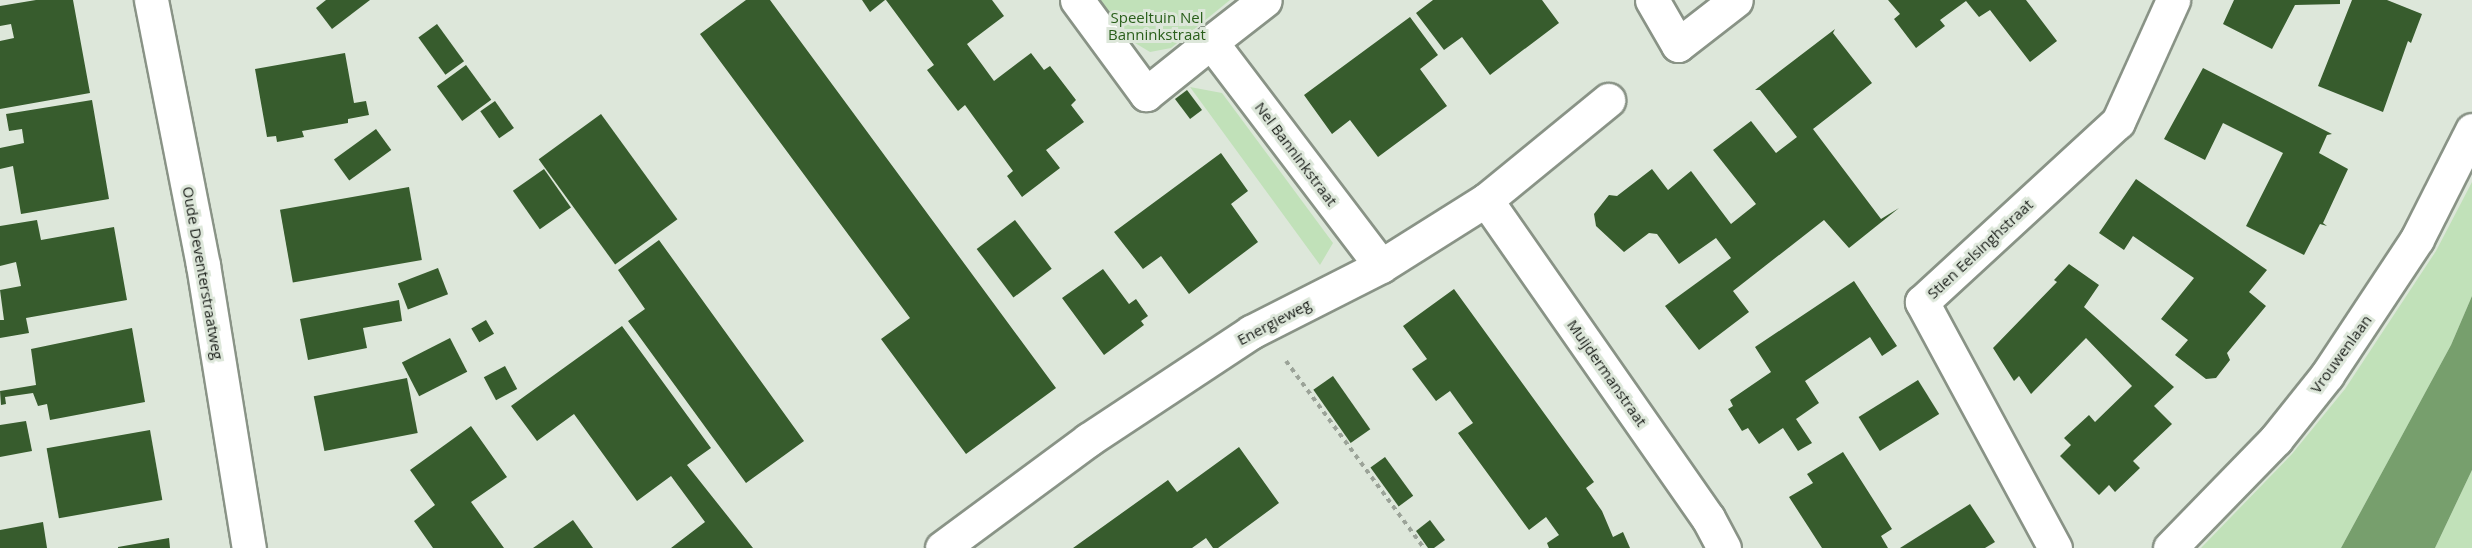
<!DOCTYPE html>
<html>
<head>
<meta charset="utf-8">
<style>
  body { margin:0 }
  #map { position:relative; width:2472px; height:548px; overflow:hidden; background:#dde7da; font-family:"Open Sans",sans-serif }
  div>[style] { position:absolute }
  .green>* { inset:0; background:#c1e1b9 }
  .water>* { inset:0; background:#779f6d }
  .building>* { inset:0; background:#375c2d; transform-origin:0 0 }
  .path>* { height:4px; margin-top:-2px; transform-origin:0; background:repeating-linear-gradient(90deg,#9ba398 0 4.5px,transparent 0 9px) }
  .roads { filter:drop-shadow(2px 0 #899386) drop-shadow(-2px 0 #899386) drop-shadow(0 2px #899386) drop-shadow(0 -2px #899386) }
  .street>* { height:33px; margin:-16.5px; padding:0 16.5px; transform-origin:16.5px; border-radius:16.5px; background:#fff }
  .secondary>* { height:33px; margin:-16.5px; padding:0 16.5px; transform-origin:16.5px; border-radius:16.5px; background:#fff }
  span { translate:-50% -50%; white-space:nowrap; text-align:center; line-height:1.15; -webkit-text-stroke:6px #dde7da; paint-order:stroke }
  .park-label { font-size:15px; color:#295e1a }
  .street-label { font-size:15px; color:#1a1e19 }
</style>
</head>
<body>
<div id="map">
  <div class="green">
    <div style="clip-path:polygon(1097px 0,1230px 0,1171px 48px,1150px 52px,1125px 37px)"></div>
    <div style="clip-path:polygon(1190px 87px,1222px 93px,1333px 243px,1320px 265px)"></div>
    <div style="clip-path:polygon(2472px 182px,2472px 296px,2451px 345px,2341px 548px,2201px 548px,2292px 454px,2345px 389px,2436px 251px)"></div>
    <div style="clip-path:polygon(2472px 470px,2472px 548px,2435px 548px)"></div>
  </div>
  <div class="water">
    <div style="clip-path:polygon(2472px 296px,2472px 470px,2435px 548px,2341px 548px,2451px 345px)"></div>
  </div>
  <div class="building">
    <div style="clip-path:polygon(36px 0,73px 0,90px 93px,0 109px,0 41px,14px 38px,11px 24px,0 26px,0 6px)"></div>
    <div style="clip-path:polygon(326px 0,370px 0,332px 29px,316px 8px)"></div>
    <div style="clip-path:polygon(746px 0,770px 0,1056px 388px,966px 454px,881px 339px,910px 318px,700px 34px)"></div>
    <div style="clip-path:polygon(862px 0,885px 0,870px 12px)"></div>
    <div style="clip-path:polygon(886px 0,992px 0,1004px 16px,967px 44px,994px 81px,1031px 53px,1044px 70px,1050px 66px,1076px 100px,1071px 105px,1084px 122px,1046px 150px,1060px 168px,1022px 197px,1007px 176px,1013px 171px,965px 105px,958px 111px,927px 70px,934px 65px)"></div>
    <div style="clip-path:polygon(1433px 0,1542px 0,1559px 23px,1490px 75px,1462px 37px,1444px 50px,1416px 13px)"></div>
    <div style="clip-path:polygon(1888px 0,2026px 0,2057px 41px,2030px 62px,1990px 10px,1979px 17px,1966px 1px,1940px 20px,1945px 26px,1916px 48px,1894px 19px,1900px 14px)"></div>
    <div style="clip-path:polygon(2234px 0,2340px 0,2340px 4px,2295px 5px,2272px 49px,2223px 24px)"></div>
    <div style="clip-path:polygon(2352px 0,2387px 0,2422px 14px,2411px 43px,2408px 41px,2383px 112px,2318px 86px)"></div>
    <div style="clip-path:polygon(1410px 17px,1438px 55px,1420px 69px,1447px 106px,1378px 157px,1350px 120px,1332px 134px,1304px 95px)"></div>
    <div style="left:437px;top:24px;width:46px;height:23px;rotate:54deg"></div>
    <div style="clip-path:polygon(1835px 29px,1833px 33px,1872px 83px,1813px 129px,1881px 219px,1899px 208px,1849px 248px,1824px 220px,1733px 291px,1749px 312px,1699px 350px,1665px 306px,1731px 258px,1716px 238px,1679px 264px,1657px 234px,1649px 233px,1624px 252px,1596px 226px,1594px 214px,1609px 195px,1617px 196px,1652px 169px,1668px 190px,1691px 171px,1731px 224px,1756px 204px,1713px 150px,1751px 121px,1776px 153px,1797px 137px,1760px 90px,1755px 90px)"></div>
    <div style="clip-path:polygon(345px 53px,354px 103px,366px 101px,369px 115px,348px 119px,348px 123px,302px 131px,304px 137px,277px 142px,276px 136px,267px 137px,255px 69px)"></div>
    <div style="left:466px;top:65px;width:43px;height:36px;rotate:54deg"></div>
    <div style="clip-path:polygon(2203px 68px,2332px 134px,2327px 135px,2319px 153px,2348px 169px,2323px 223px,2327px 226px,2320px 224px,2304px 255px,2246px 226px,2283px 153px,2223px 123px,2205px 160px,2164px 139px)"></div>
    <div style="left:1187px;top:90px;width:25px;height:15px;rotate:53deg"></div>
    <div style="clip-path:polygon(92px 100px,109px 199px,21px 214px,13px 166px,0 169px,0 148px,24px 143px,22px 129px,9px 131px,6px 114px)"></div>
    <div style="left:495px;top:101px;width:33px;height:18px;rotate:55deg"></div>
    <div style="left:601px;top:114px;width:130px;height:77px;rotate:54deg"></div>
    <div style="left:376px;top:129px;width:26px;height:52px;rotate:54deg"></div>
    <div style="clip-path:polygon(1221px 153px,1248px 191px,1231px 204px,1258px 242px,1189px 294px,1161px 256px,1143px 269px,1114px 232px)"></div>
    <div style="left:544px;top:169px;width:47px;height:38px;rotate:55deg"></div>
    <div style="clip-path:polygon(2136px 179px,2267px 270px,2249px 292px,2266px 306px,2227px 353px,2230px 360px,2216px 378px,2206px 379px,2175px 355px,2188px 340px,2161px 319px,2194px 278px,2133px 236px,2124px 250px,2099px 233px)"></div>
    <div style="left:409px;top:187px;width:74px;height:131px;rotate:80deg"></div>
    <div style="clip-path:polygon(37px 220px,41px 240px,114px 227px,127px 300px,26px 318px,29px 333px,0 338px,0 320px,4px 320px,0 290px,21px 286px,16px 262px,0 266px,0 226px)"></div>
    <div style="left:1015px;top:220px;width:61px;height:48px;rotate:53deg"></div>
    <div style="clip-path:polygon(659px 240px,804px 441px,746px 483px,628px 321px,645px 309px,618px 270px)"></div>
    <div style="clip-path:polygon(2069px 264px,2099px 285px,2084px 307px,2174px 387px,2154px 406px,2172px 424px,2133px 461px,2140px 468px,2115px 492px,2109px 485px,2099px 495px,2060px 456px,2071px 445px,2064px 438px,2089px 415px,2095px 422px,2132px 386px,2086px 338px,2031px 394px,2019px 376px,2014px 381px,1993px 348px,2057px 282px,2054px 280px)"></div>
    <div style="left:438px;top:268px;width:28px;height:43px;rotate:69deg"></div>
    <div style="clip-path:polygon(1103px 269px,1129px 304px,1136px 299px,1148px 316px,1141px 321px,1144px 325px,1104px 355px,1062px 298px)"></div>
    <div style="clip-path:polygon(1854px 281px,1897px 346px,1882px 356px,1870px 337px,1805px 381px,1819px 403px,1796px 419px,1812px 443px,1798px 451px,1783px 428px,1759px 444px,1748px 428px,1742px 431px,1728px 409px,1733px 406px,1730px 400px,1771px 372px,1755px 347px)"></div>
    <div style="clip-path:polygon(1454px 289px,1594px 482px,1586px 488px,1602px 511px,1613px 537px,1623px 532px,1630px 548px,1549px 548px,1547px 543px,1559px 535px,1546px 517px,1529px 530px,1458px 433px,1473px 423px,1450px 391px,1436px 401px,1412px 369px,1427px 359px,1403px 326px)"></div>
    <div style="clip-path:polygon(399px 300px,402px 321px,363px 328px,367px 348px,308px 360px,300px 319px)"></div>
    <div style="left:486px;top:320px;width:16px;height:17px;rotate:60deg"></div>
    <div style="clip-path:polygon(622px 326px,711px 448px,687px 465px,753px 548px,671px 548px,705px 522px,671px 476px,637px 501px,574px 414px,537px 441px,511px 406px)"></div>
    <div style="clip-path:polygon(132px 328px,145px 402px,50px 420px,47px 404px,38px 406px,33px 393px,5px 397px,6px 404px,1px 405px,0 391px,36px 385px,31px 349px)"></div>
    <div style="left:450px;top:338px;width:38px;height:54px;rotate:63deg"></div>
    <div style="left:505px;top:366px;width:26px;height:24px;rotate:62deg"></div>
    <div style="left:1333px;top:376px;width:65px;height:24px;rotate:55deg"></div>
    <div style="left:407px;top:378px;width:56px;height:95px;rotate:79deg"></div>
    <div style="left:1918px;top:380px;width:40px;height:70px;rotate:58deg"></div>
    <div style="clip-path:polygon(26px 421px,32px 451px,0 457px,0 425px)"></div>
    <div style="clip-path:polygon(471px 426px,507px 477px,471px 502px,504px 548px,433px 548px,414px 521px,435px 505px,410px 470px)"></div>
    <div style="left:150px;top:430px;width:71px;height:105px;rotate:80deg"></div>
    <div style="clip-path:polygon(1239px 447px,1279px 503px,1218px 548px,1213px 548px,1206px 538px,1192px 548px,1073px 548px,1168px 480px,1177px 492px)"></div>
    <div style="clip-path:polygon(1843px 452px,1892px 529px,1881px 536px,1888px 548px,1822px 548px,1789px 497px,1813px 483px,1807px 474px)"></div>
    <div style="left:1385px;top:457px;width:48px;height:18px;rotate:54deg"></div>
    <div style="clip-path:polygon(1970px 504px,1995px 542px,1985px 548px,1900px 548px)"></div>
    <div style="clip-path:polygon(573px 520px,593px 548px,533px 548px)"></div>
    <div style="clip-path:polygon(1430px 520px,1445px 540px,1434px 548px,1428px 548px,1416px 531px)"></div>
    <div style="clip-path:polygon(43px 522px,47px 548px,0 548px,0 530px)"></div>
    <div style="clip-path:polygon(169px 538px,170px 548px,118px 548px,118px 547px)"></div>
  </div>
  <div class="path">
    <div style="left:1286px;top:361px;width:232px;rotate:53.6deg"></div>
  </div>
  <div class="roads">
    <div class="street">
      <div style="left:151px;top:0;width:270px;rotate:78.9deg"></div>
      <div style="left:203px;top:265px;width:287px;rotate:80.8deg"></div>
      <div style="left:1077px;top:0;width:117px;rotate:53.7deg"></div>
      <div style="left:1146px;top:94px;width:83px;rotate:-38.7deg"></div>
      <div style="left:1211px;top:42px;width:281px;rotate:52.8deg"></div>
      <div style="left:1652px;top:0;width:52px;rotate:60deg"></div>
      <div style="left:1678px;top:45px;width:73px;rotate:-37.8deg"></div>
      <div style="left:1211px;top:42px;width:68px;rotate:-37.9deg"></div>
      <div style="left:1486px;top:200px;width:388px;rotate:55.1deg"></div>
      <div style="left:1708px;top:518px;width:34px;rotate:62deg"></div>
      <div style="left:942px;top:548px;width:182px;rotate:-36.5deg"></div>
      <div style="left:1088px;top:440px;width:196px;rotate:-33.5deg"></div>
      <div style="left:1251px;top:332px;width:146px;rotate:-26.9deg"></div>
      <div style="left:1381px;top:266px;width:124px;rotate:-32.2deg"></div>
      <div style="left:1486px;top:200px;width:158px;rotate:-39.3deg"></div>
      <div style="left:2055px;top:548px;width:280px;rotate:-118.4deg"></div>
      <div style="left:1922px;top:302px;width:266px;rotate:-42.6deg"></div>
      <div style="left:2118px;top:122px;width:134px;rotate:-65.7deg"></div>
    </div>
    <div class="secondary">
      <div style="left:2170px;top:548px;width:152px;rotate:-45.8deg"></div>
      <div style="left:2276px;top:439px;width:82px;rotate:-51.4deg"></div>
      <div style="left:2327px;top:375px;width:163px;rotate:-56.5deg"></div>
      <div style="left:2417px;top:239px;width:122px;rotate:-63.2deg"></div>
    </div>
  </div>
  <div class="park-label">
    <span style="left:1157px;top:26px">Speeltuin Nel<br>Banninkstraat</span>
  </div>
  <div class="street-label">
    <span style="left:1296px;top:154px;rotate:53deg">Nel Banninkstraat</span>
    <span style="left:1980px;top:249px;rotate:-43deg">Stien Eelsinghstraat</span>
    <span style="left:203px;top:273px;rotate:80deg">Oude Deventerstraatweg</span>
    <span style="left:1274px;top:322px;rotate:-28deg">Energieweg</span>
    <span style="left:2341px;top:354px;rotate:-54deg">Vrouwenlaan</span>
    <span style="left:1607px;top:373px;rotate:55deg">Muijdermanstraat</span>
  </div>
</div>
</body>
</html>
